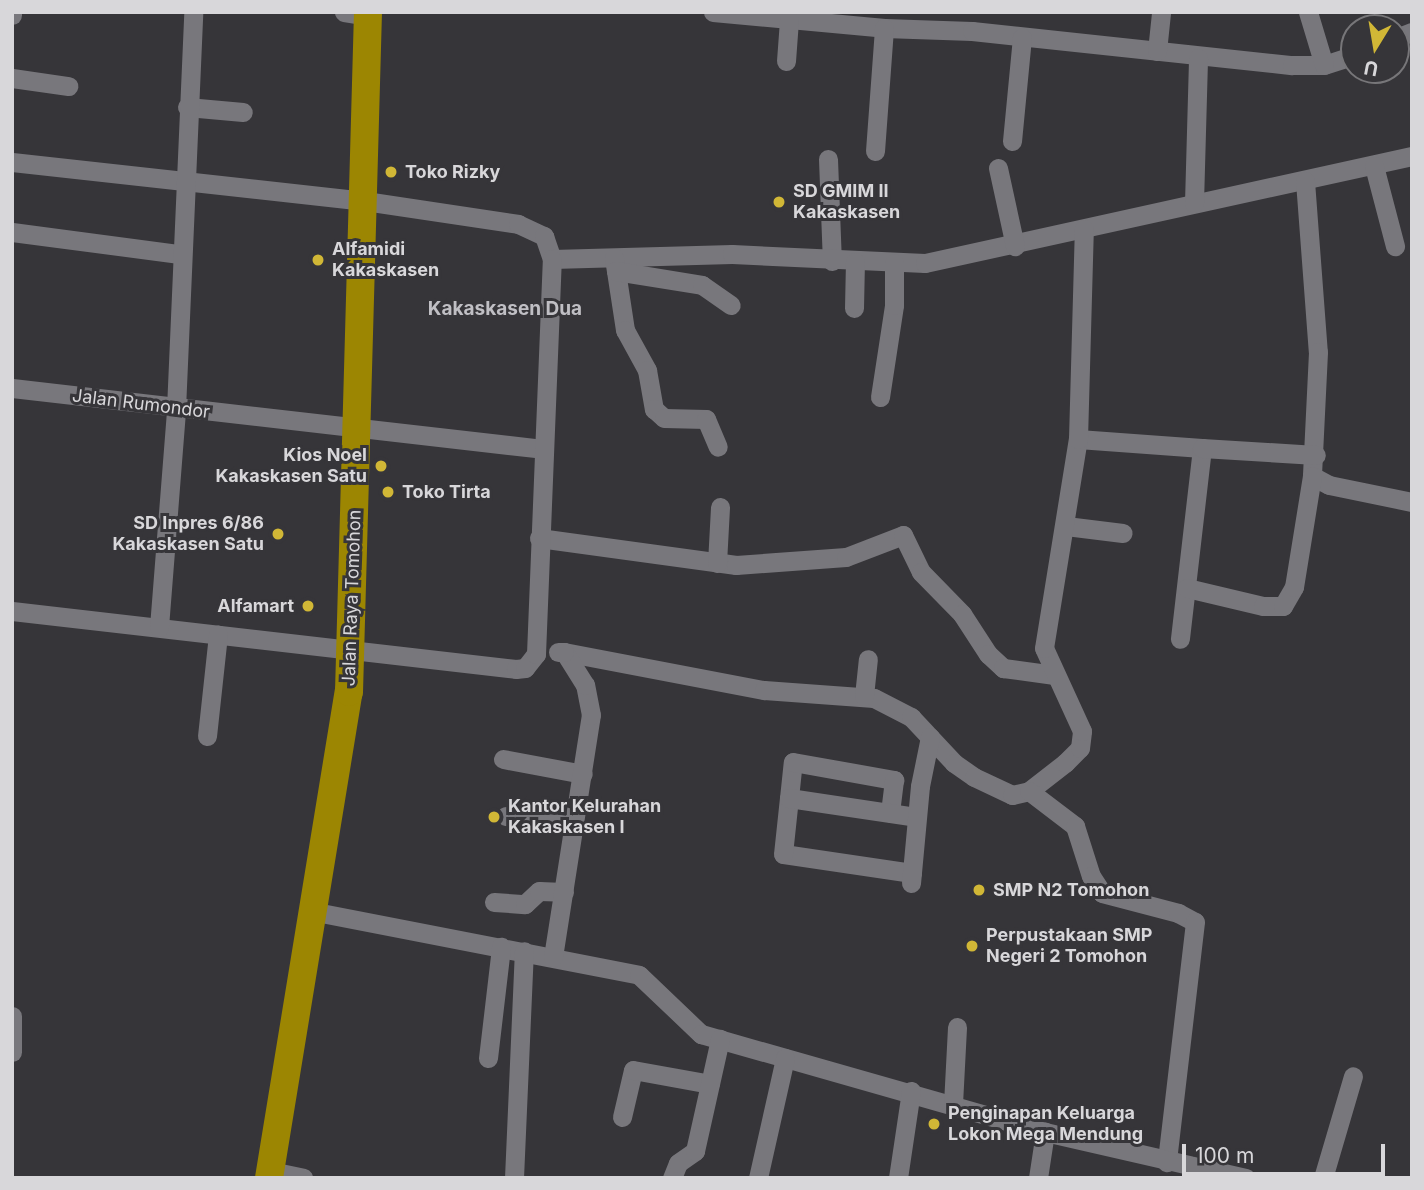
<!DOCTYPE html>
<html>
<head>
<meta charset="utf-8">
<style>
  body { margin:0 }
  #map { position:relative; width:1424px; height:1190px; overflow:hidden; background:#363539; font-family:Inter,sans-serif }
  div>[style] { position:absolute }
  .minor>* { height:19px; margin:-9.5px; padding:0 9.5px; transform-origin:9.5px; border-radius:9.5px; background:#78777c }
  .highway>* { height:28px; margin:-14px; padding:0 14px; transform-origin:14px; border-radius:14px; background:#9c8602 }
  .dots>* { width:19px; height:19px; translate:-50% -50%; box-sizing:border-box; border:4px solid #363539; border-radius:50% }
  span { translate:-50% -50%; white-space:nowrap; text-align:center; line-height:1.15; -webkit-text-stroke:6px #363539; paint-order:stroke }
  .poi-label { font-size:18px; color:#d8d7da; font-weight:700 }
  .left { translate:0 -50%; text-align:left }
  .right { translate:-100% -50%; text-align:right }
  .street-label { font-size:18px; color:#d8d7da }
  .neighbourhood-label { font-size:19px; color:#c0bfc4; font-weight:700 }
  .frame { position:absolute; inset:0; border:14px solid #d8d7da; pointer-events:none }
  .north { position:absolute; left:1340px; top:14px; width:70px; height:70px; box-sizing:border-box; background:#363539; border:2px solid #777679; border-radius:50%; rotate:191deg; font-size:19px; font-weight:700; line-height:28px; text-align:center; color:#d8d7da }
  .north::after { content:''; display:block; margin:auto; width:24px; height:32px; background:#d1b736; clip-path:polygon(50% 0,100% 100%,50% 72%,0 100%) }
  .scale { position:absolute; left:1182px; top:1144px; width:203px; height:32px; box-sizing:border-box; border:4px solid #d8d7da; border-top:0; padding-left:9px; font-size:21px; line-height:24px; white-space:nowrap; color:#d8d7da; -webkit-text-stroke:5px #363539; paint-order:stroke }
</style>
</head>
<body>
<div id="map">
  <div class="minor">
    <div style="left:344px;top:12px;width:24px;rotate:9deg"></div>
    <div style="left:713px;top:12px;width:172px;rotate:5.3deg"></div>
    <div style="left:884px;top:28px;width:88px;rotate:2deg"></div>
    <div style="left:972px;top:31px;width:322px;rotate:6.1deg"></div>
    <div style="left:1292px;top:65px;width:32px"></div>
    <div style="left:1324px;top:65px;width:32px;rotate:-18deg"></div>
    <div style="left:1308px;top:12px;width:55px;rotate:73.2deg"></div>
    <div style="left:12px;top:15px;width:3px;rotate:-90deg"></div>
    <div style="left:1396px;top:38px;width:17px;rotate:-21deg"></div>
    <div style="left:1157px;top:51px;width:39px;rotate:-84deg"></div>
    <div style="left:786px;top:61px;width:41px;rotate:-85.8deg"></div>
    <div style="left:12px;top:78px;width:57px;rotate:8.1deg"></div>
    <div style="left:187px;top:107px;width:56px;rotate:5.1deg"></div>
    <div style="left:1012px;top:141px;width:104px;rotate:-84.5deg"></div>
    <div style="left:875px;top:151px;width:123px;rotate:-85.8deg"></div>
    <div style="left:828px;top:159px;width:102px;rotate:87.8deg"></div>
    <div style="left:12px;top:162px;width:355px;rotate:6.3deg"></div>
    <div style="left:365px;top:201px;width:155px;rotate:8.5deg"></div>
    <div style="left:518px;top:224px;width:29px;rotate:25deg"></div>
    <div style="left:544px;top:236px;width:24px;rotate:71deg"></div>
    <div style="left:552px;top:259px;width:180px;rotate:-1.6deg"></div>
    <div style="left:732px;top:254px;width:193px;rotate:2.7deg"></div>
    <div style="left:925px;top:263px;width:499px;rotate:-12.4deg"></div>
    <div style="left:1374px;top:166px;width:83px;rotate:75.3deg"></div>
    <div style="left:998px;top:168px;width:80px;rotate:77.7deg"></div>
    <div style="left:1305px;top:181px;width:171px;rotate:85.7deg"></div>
    <div style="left:1318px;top:352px;width:124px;rotate:92.8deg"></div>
    <div style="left:1312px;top:476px;width:19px;rotate:28deg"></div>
    <div style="left:1329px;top:485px;width:85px;rotate:11.6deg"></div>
    <div style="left:1194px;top:203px;width:145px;rotate:-88.4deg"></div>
    <div style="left:12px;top:232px;width:169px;rotate:7.5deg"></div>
    <div style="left:614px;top:258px;width:73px;rotate:81.3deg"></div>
    <div style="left:625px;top:330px;width:46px;rotate:61.2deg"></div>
    <div style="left:647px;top:370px;width:40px;rotate:80deg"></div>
    <div style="left:654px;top:409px;width:13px;rotate:42deg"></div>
    <div style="left:664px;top:418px;width:42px;rotate:1.4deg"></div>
    <div style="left:706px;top:419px;width:30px;rotate:67deg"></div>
    <div style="left:616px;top:271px;width:87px;rotate:9.2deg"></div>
    <div style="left:702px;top:285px;width:35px;rotate:35deg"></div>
    <div style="left:854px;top:308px;width:46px;rotate:-88.8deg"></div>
    <div style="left:12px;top:388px;width:534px;rotate:6.55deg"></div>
    <div style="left:880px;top:397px;width:93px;rotate:-81.3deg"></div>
    <div style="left:894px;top:305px;width:42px;rotate:-90deg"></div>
    <div style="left:1078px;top:439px;width:124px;rotate:4.2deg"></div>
    <div style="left:1202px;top:448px;width:192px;rotate:96.6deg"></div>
    <div style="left:1202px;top:448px;width:114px;rotate:3.5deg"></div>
    <div style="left:1066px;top:526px;width:57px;rotate:7deg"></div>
    <div style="left:539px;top:538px;width:199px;rotate:7.8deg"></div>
    <div style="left:736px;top:565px;width:110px;rotate:-4.2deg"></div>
    <div style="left:846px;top:557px;width:61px;rotate:-21.1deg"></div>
    <div style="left:903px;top:535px;width:41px;rotate:64.1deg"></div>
    <div style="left:921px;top:572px;width:59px;rotate:45.7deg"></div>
    <div style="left:962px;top:614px;width:48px;rotate:57deg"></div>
    <div style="left:988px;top:654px;width:21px;rotate:43deg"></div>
    <div style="left:1003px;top:668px;width:52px;rotate:7.7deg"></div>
    <div style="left:717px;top:563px;width:56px;rotate:-86.9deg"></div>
    <div style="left:1187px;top:588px;width:78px;rotate:13.3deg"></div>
    <div style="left:1263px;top:606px;width:20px"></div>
    <div style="left:1283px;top:606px;width:22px;rotate:-60deg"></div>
    <div style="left:1294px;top:587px;width:112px;rotate:-80.8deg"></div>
    <div style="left:12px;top:611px;width:507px;rotate:6.56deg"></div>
    <div style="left:516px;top:669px;width:9px;rotate:-6deg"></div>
    <div style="left:525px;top:668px;width:18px;rotate:-52deg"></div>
    <div style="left:159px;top:627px;width:219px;rotate:-85.5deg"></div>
    <div style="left:176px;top:409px;width:397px;rotate:-87.5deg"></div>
    <div style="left:564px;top:652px;width:204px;rotate:10.8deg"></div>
    <div style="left:764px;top:690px;width:110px;rotate:4.2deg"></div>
    <div style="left:874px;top:698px;width:42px;rotate:27.2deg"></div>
    <div style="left:911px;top:717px;width:63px;rotate:46.9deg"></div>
    <div style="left:954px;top:763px;width:24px;rotate:35deg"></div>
    <div style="left:974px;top:777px;width:42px;rotate:25.3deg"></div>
    <div style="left:1012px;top:795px;width:17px;rotate:-13deg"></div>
    <div style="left:1029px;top:791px;width:46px;rotate:-37.9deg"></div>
    <div style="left:1065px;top:763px;width:21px;rotate:-45deg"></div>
    <div style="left:1080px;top:748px;width:17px;rotate:-83deg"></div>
    <div style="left:1082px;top:731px;width:91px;rotate:-114.6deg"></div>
    <div style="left:1044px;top:648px;width:212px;rotate:-80.8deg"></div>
    <div style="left:1078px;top:439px;width:210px;rotate:-88.4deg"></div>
    <div style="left:536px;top:654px;width:395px;rotate:-87.7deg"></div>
    <div style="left:864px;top:696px;width:37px;rotate:-84deg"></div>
    <div style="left:207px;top:736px;width:102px;rotate:-83.8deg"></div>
    <div style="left:503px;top:759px;width:81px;rotate:10.6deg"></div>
    <div style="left:1029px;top:791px;width:58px;rotate:37.3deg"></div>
    <div style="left:1075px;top:826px;width:52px;rotate:72.3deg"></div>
    <div style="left:1091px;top:876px;width:20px;rotate:57deg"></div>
    <div style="left:1102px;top:893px;width:79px;rotate:14.7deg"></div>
    <div style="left:1178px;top:913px;width:19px;rotate:28deg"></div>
    <div style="left:1195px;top:922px;width:242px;rotate:96.7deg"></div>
    <div style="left:789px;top:798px;width:36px;rotate:-84deg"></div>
    <div style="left:793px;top:762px;width:103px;rotate:10.1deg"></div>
    <div style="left:894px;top:780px;width:33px;rotate:97deg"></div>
    <div style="left:506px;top:816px;width:69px;rotate:8.4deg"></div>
    <div style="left:912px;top:873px;width:130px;rotate:-171.6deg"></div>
    <div style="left:783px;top:854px;width:56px;rotate:-83.9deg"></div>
    <div style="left:789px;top:798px;width:128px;rotate:8.5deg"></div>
    <div style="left:911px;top:883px;width:97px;rotate:-84.7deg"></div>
    <div style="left:920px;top:786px;width:50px;rotate:-78.5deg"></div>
    <div style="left:494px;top:902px;width:31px;rotate:4deg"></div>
    <div style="left:525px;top:904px;width:19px;rotate:-43deg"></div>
    <div style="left:539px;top:891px;width:25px;rotate:2deg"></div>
    <div style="left:316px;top:912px;width:329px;rotate:11deg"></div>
    <div style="left:639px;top:975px;width:86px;rotate:43.6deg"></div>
    <div style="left:701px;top:1034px;width:358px;rotate:15.9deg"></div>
    <div style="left:1045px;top:1132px;width:206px;rotate:12.9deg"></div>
    <div style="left:553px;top:957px;width:245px;rotate:-81.1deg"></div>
    <div style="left:591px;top:715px;width:31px;rotate:-101deg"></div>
    <div style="left:585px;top:685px;width:39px;rotate:-122deg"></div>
    <div style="left:564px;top:652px;width:6px;rotate:180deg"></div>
    <div style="left:12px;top:1016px;width:36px;rotate:90deg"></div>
    <div style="left:488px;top:1058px;width:112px;rotate:-83.3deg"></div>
    <div style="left:953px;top:1104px;width:77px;rotate:-87deg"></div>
    <div style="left:622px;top:1117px;width:48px;rotate:-76.8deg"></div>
    <div style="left:633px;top:1070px;width:78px;rotate:10.3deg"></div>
    <div style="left:271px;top:1171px;width:33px;rotate:12deg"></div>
    <div style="left:514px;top:1178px;width:227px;rotate:-87.5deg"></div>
    <div style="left:672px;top:1178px;width:16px;rotate:-68deg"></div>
    <div style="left:678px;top:1163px;width:21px;rotate:-35deg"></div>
    <div style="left:695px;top:1151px;width:115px;rotate:-77.4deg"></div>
    <div style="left:758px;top:1178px;width:123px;rotate:-77.3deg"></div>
    <div style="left:898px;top:1178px;width:88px;rotate:-81.5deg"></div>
    <div style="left:1038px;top:1178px;width:47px;rotate:-81.3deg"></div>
    <div style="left:1323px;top:1178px;width:106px;rotate:-73.6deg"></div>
  </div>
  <div class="highway">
    <div style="left:269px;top:1178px;width:493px;rotate:-80.7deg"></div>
    <div style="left:349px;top:692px;width:680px;rotate:-88.4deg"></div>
  </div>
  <div class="dots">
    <div style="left:391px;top:172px;background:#d1b736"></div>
    <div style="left:779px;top:202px;background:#d1b736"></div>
    <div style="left:318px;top:260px;background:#d1b736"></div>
    <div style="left:381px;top:466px;background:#d1b736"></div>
    <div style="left:388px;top:492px;background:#d1b736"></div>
    <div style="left:278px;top:534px;background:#d1b736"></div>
    <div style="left:308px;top:606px;background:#d1b736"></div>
    <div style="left:494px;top:817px;background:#d1b736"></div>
    <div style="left:979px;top:890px;background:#d1b736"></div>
    <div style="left:972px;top:946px;background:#d1b736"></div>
    <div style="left:934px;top:1124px;background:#d1b736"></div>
  </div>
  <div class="poi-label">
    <span class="left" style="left:405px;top:172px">Toko Rizky</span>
    <span class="left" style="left:793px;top:202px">SD GMIM II<br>Kakaskasen</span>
    <span class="left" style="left:332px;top:260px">Alfamidi<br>Kakaskasen</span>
    <span class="right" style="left:367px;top:466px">Kios Noel<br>Kakaskasen Satu</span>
    <span class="left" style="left:402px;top:492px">Toko Tirta</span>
    <span class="right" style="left:264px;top:534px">SD Inpres 6/86<br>Kakaskasen Satu</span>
    <span class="right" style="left:294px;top:606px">Alfamart</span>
    <span class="left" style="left:508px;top:817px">Kantor Kelurahan<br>Kakaskasen I</span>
    <span class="left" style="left:993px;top:890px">SMP N2 Tomohon</span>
    <span class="left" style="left:986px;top:946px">Perpustakaan SMP<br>Negeri 2 Tomohon</span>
    <span class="left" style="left:948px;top:1124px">Penginapan Keluarga<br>Lokon Mega Mendung</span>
  </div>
  <div class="street-label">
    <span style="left:141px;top:404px;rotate:7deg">Jalan Rumondor</span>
    <span style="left:352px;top:598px;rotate:-88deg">Jalan Raya Tomohon</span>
  </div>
  <div class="neighbourhood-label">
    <span style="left:505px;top:309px">Kakaskasen Dua</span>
  </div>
  <div class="frame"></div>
  <div class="north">U</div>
  <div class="scale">100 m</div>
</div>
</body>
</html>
